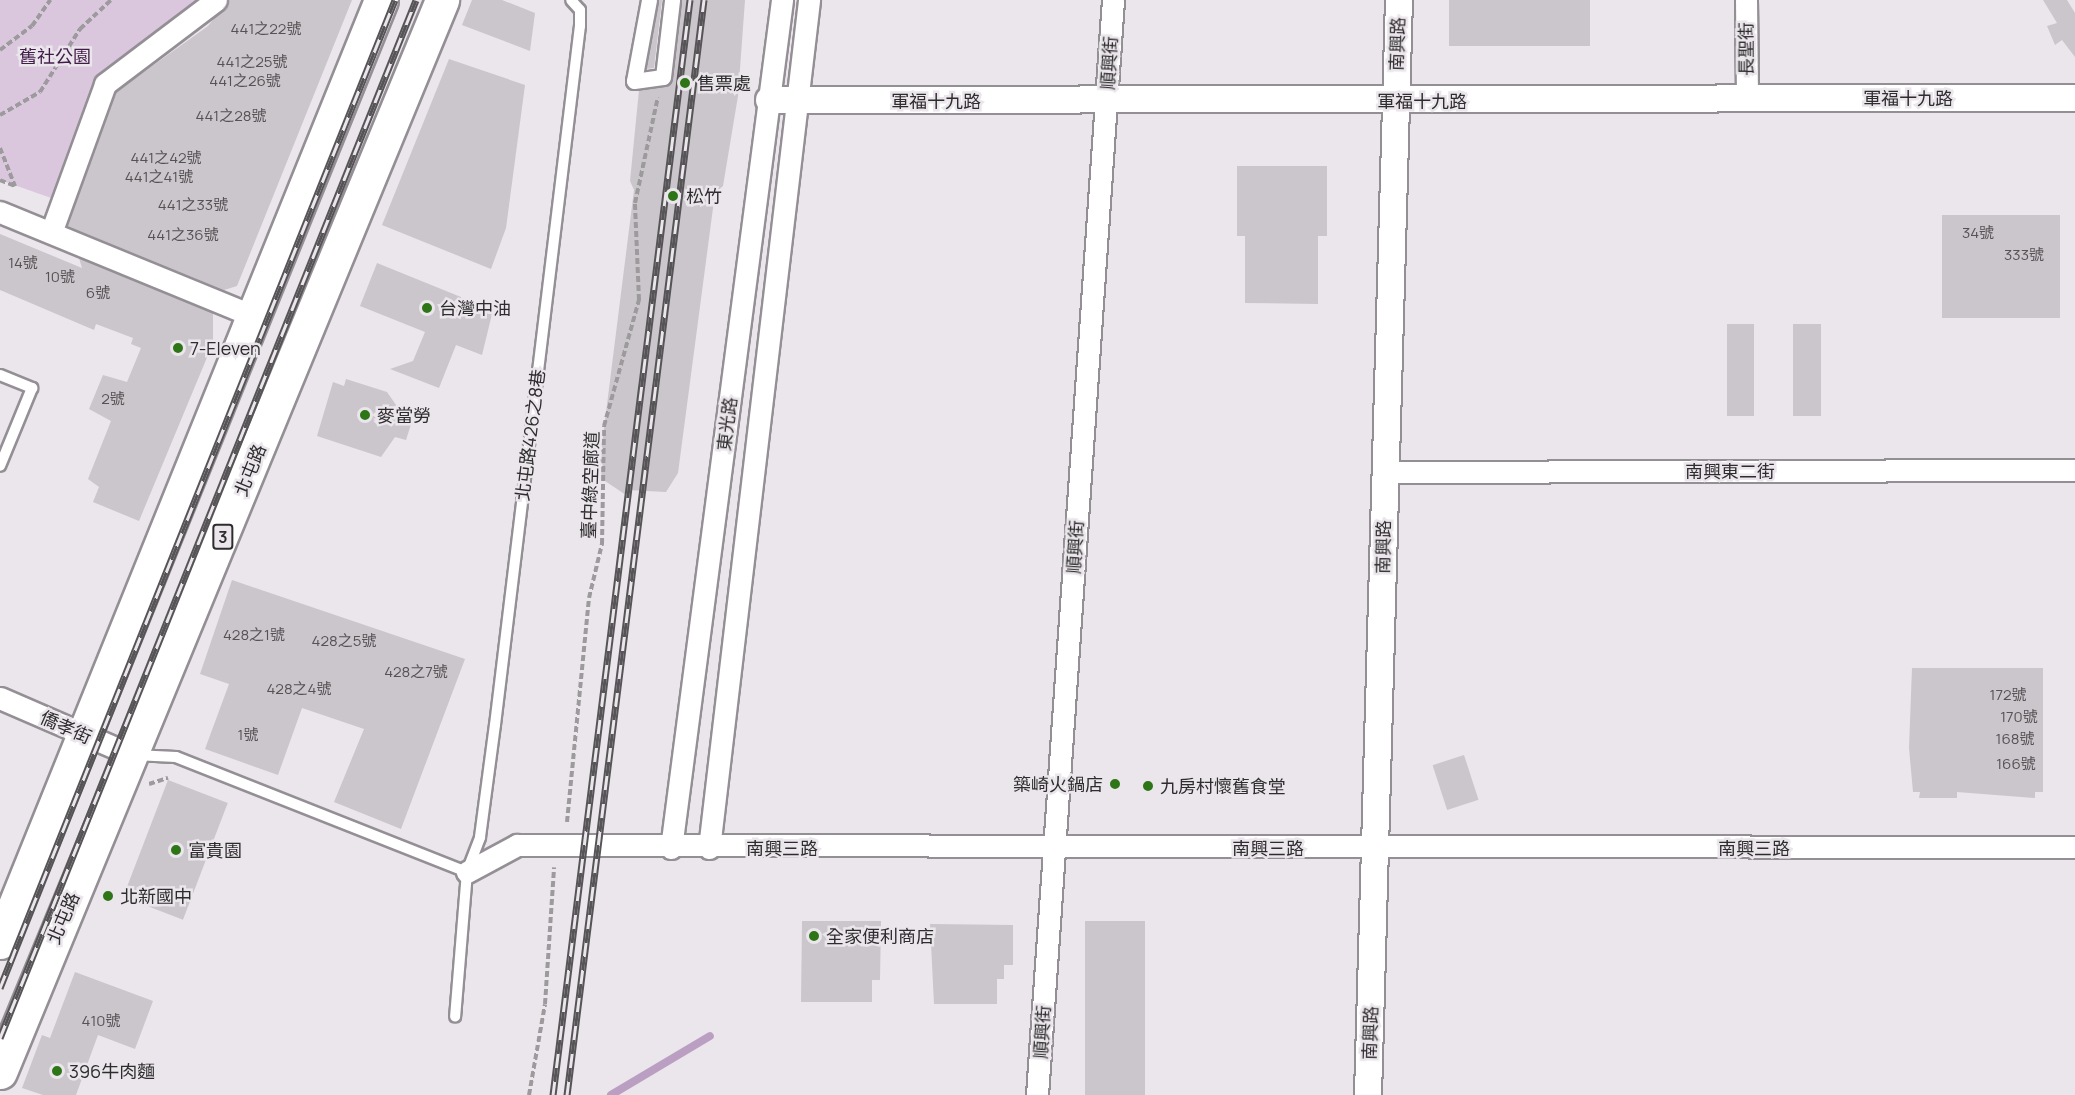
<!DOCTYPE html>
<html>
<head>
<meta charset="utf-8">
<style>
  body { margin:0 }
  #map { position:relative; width:2075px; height:1095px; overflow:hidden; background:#eae6eb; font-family:Manrope,"Noto Sans TC",sans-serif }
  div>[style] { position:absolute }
  .green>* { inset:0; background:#dac7de }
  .stream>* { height:8px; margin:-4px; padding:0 4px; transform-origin:4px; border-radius:4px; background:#bb9fc2 }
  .building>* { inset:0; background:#cac6cb; transform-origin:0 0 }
  .path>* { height:4px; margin-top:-2px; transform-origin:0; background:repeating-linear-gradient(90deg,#9d9a9d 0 6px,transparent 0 9px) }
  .roads { filter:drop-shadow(2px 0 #948f95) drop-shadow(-2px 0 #948f95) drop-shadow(0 2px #948f95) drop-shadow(0 -2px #948f95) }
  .service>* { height:10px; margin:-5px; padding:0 5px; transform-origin:5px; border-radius:5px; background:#fff }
  .pedestrian>* { height:15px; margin:-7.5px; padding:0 7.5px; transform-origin:7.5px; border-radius:7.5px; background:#fff }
  .minor>* { height:21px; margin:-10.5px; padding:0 10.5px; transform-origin:10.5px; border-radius:10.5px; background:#fff }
  .tertiary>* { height:26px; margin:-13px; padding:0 13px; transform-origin:13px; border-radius:13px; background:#fff }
  .primary>* { height:33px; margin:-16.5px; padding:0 16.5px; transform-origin:16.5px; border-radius:16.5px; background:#fff }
  .rail>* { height:7px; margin-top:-3.5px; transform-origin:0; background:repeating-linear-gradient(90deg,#eae6eb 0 14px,#575457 0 28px); box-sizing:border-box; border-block:2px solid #575457 }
  .dots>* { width:16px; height:16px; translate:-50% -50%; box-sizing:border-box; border:3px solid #eae6eb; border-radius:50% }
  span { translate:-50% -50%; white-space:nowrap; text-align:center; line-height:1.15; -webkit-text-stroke:5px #eae6eb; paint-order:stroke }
  .number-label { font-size:15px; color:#555255 }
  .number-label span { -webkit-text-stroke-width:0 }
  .shield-label span { padding:2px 4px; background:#eae6eb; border:2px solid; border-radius:4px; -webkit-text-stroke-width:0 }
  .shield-label { font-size:16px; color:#2e2c2e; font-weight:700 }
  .street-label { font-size:18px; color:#2e2c2e }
  .park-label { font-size:18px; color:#411c49 }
  .poi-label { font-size:18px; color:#2e2c2e }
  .left { translate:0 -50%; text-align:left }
  .right { translate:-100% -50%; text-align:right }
</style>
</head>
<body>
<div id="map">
  <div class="green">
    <div style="clip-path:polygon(0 0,216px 0,103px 84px,54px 199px,0 180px)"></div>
  </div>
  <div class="stream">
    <div style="left:611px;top:1095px;width:115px;rotate:-30.8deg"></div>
  </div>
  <div class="building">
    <div style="clip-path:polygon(229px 0,352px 0,237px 286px,224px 290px,67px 226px,116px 92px,208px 26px)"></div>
    <div style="clip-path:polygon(472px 0,502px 0,535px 13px,530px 51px,462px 25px)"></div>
    <div style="clip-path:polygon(659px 0,662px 0,654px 68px,646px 69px)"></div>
    <div style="clip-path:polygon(682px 0,745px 0,738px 96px,723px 186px,715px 193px,678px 473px,666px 492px,627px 490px,626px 495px,602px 479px,600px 460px,634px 190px,630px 181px,639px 90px,671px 82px)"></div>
    <div style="left:1449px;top:0;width:141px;height:46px"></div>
    <div style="clip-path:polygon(2043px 0,2067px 0,2075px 13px,2075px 57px,2062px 40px,2055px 45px,2047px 26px,2057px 23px)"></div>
    <div style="clip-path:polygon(449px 59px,525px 85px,506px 228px,491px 269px,382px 225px)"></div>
    <div style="clip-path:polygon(1237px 166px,1327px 166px,1327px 236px,1318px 236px,1318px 304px,1245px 303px,1245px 236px,1237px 236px)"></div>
    <div style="left:1942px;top:215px;width:118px;height:103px"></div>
    <div style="clip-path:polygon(0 234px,82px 268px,79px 258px,213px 313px,213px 343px,139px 521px,93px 502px,99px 487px,88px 479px,111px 421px,89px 409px,103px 375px,127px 382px,141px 348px,131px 344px,133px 338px,96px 324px,94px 330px,0 290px)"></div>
    <div style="clip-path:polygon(377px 263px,493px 310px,482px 355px,456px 345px,439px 388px,390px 369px,413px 361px,425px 332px,360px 306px)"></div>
    <div style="left:1727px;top:324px;width:27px;height:92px"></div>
    <div style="left:1793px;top:324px;width:28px;height:92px"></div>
    <div style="clip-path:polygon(346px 379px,387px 392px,403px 415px,413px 418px,406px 440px,395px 437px,381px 457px,317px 436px,333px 382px,344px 386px)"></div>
    <div style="clip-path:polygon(232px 580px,465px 659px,401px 829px,334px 802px,364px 729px,302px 708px,278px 775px,205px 749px,229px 684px,200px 674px)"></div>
    <div style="clip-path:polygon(1912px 668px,2043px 668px,2043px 792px,2035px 792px,2035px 798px,1957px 792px,1957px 798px,1919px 798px,1920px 792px,1913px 792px,1909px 748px)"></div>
    <div style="left:1464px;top:755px;width:47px;height:33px;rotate:72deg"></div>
    <div style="left:168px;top:780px;width:64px;height:125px;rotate:21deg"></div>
    <div style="clip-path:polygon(802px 921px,881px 921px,880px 980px,872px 980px,872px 1002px,801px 1002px)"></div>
    <div style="left:1085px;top:921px;width:60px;height:174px"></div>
    <div style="clip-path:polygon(930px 924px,1013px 925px,1013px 965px,1004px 965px,1004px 979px,997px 979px,997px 1004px,934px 1004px)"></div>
    <div style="clip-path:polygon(75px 972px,153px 1001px,135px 1049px,98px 1035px,76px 1095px,43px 1095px,22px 1088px,42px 1035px,50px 1038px)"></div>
  </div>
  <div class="path">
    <div style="left:0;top:50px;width:40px;rotate:-37deg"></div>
    <div style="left:32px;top:26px;width:32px;rotate:-55deg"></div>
    <div style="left:0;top:115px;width:46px;rotate:-29.9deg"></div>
    <div style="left:40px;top:92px;width:75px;rotate:-57.6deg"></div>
    <div style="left:80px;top:29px;width:42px;rotate:-43.1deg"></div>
    <div style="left:0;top:148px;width:41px;rotate:68.5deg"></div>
    <div style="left:0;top:180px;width:16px;rotate:22deg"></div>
    <div style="left:149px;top:784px;width:20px;rotate:-18deg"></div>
    <div style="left:567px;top:822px;width:225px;rotate:-84.4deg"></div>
    <div style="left:589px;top:598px;width:56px;rotate:-76.5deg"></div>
    <div style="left:602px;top:544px;width:118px;rotate:-89deg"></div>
    <div style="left:604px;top:426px;width:131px;rotate:-74.5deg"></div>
    <div style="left:639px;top:300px;width:97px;rotate:-92.4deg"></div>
    <div style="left:635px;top:203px;width:108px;rotate:-77.8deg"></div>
    <div style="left:529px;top:1095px;width:92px;rotate:-80deg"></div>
    <div style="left:545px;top:1004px;width:137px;rotate:-86.2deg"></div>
  </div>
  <div class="roads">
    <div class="service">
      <div style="left:0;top:375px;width:35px;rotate:22deg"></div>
      <div style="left:32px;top:388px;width:84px;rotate:112.3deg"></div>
      <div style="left:134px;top:755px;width:42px;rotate:2.7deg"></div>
      <div style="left:176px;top:757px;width:313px;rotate:21.6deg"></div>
      <div style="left:467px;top:872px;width:145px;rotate:94.7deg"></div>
      <div style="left:468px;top:869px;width:34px;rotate:-69deg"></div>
      <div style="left:480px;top:837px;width:113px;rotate:-82.4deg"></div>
      <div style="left:495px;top:725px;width:704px;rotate:-83.07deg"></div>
      <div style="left:580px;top:26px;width:16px;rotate:-90deg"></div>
      <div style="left:580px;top:10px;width:13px;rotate:-132deg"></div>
    </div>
    <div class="pedestrian">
      <div style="left:649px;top:0;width:82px;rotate:100.5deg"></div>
      <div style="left:634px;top:81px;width:29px;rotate:-8deg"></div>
      <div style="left:663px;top:77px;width:78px;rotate:-83.3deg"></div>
    </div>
    <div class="minor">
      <div style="left:1746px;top:0;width:98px;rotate:89.4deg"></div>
      <div style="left:0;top:212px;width:274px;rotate:22.3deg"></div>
      <div style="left:52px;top:230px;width:155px;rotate:-70deg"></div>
      <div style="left:105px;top:84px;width:139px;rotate:-37.1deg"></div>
      <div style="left:1385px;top:472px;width:690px;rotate:-0.17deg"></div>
      <div style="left:0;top:698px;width:144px;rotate:23.4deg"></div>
      <div style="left:671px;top:848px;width:855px;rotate:-82.54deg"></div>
      <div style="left:709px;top:848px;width:854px;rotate:-83.27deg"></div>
      <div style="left:467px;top:872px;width:57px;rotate:-28.4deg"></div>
      <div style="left:517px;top:845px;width:1558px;rotate:0.07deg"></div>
      <div style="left:1037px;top:1095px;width:1098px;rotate:-86.03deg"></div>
    </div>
    <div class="tertiary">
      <div style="left:769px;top:100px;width:1306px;rotate:-0.09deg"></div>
      <div style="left:1368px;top:1095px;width:1095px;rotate:-88.38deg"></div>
    </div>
    <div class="primary">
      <div style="left:0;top:942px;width:1016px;rotate:-67.98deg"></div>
      <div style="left:0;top:1072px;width:1160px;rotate:-67.59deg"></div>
    </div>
  </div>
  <div class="rail">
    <div style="left:0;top:988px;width:1064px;rotate:-68.21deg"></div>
    <div style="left:0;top:1038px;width:1118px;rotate:-68.16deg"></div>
    <div style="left:553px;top:1095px;width:1104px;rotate:-82.87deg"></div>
    <div style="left:567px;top:1095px;width:1104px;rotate:-82.87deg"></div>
  </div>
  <div class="dots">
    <div style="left:685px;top:83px;background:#2e7517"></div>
    <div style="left:673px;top:196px;background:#2e7517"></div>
    <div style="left:427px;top:308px;background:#2e7517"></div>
    <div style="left:178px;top:348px;background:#2e7517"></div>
    <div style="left:365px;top:415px;background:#2e7517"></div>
    <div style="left:1115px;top:784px;background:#2e7517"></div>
    <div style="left:1148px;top:786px;background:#2e7517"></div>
    <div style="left:176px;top:850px;background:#2e7517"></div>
    <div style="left:108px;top:896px;background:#2e7517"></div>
    <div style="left:814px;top:936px;background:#2e7517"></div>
    <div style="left:57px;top:1071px;background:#2e7517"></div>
  </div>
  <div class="number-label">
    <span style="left:266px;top:29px">441之22號</span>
    <span style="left:252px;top:62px">441之25號</span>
    <span style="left:245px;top:81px">441之26號</span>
    <span style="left:231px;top:116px">441之28號</span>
    <span style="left:166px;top:158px">441之42號</span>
    <span style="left:159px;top:177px">441之41號</span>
    <span style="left:193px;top:205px">441之33號</span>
    <span style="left:1978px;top:233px">34號</span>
    <span style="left:183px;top:235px">441之36號</span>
    <span style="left:2024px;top:255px">333號</span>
    <span style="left:23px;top:263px">14號</span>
    <span style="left:60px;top:277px">10號</span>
    <span style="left:98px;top:293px">6號</span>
    <span style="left:113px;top:399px">2號</span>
    <span style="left:254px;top:635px">428之1號</span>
    <span style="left:344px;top:641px">428之5號</span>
    <span style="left:416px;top:672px">428之7號</span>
    <span style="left:299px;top:689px">428之4號</span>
    <span style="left:2008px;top:695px">172號</span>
    <span style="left:2019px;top:717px">170號</span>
    <span style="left:248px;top:735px">1號</span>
    <span style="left:2015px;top:739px">168號</span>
    <span style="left:2016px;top:764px">166號</span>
    <span style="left:101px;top:1021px">410號</span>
  </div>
  <div class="shield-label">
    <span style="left:223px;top:537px">3</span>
  </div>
  <div class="street-label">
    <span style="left:1397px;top:44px;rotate:-88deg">南興路</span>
    <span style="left:1746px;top:49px;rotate:-90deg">長聖街</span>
    <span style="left:1109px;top:63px;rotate:-86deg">順興街</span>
    <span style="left:1908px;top:98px">軍福十九路</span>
    <span style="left:936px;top:101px">軍福十九路</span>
    <span style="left:1422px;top:101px">軍福十九路</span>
    <span style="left:727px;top:424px;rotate:-83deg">東光路</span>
    <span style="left:530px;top:435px;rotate:-83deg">北屯路426之8巷</span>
    <span style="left:250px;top:470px;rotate:-68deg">北屯路</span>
    <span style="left:1730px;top:471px">南興東二街</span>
    <span style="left:590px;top:485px;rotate:-88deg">臺中綠空廊道</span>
    <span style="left:1075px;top:547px;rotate:-86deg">順興街</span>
    <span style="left:1383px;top:547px;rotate:-89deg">南興路</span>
    <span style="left:66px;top:727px;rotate:24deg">僑孝街</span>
    <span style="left:782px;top:848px">南興三路</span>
    <span style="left:1268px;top:848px">南興三路</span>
    <span style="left:1754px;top:848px">南興三路</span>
    <span style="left:63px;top:918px;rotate:-67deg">北屯路</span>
    <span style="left:1042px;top:1032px;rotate:-86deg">順興街</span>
    <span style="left:1370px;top:1033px;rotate:-88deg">南興路</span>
  </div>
  <div class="park-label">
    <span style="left:55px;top:56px">舊社公園</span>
  </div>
  <div class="poi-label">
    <span class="left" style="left:697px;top:83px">售票處</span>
    <span class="left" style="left:686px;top:196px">松竹</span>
    <span class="left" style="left:439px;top:308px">台灣中油</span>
    <span class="left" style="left:190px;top:348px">7-Eleven</span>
    <span class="left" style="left:377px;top:415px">麥當勞</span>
    <span class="right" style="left:1103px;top:784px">築崎火鍋店</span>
    <span class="left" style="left:1160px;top:786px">九房村懷舊食堂</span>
    <span class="left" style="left:188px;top:850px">富貴園</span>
    <span class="left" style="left:120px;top:896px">北新國中</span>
    <span class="left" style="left:826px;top:936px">全家便利商店</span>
    <span class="left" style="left:69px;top:1071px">396牛肉麵</span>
  </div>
</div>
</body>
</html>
